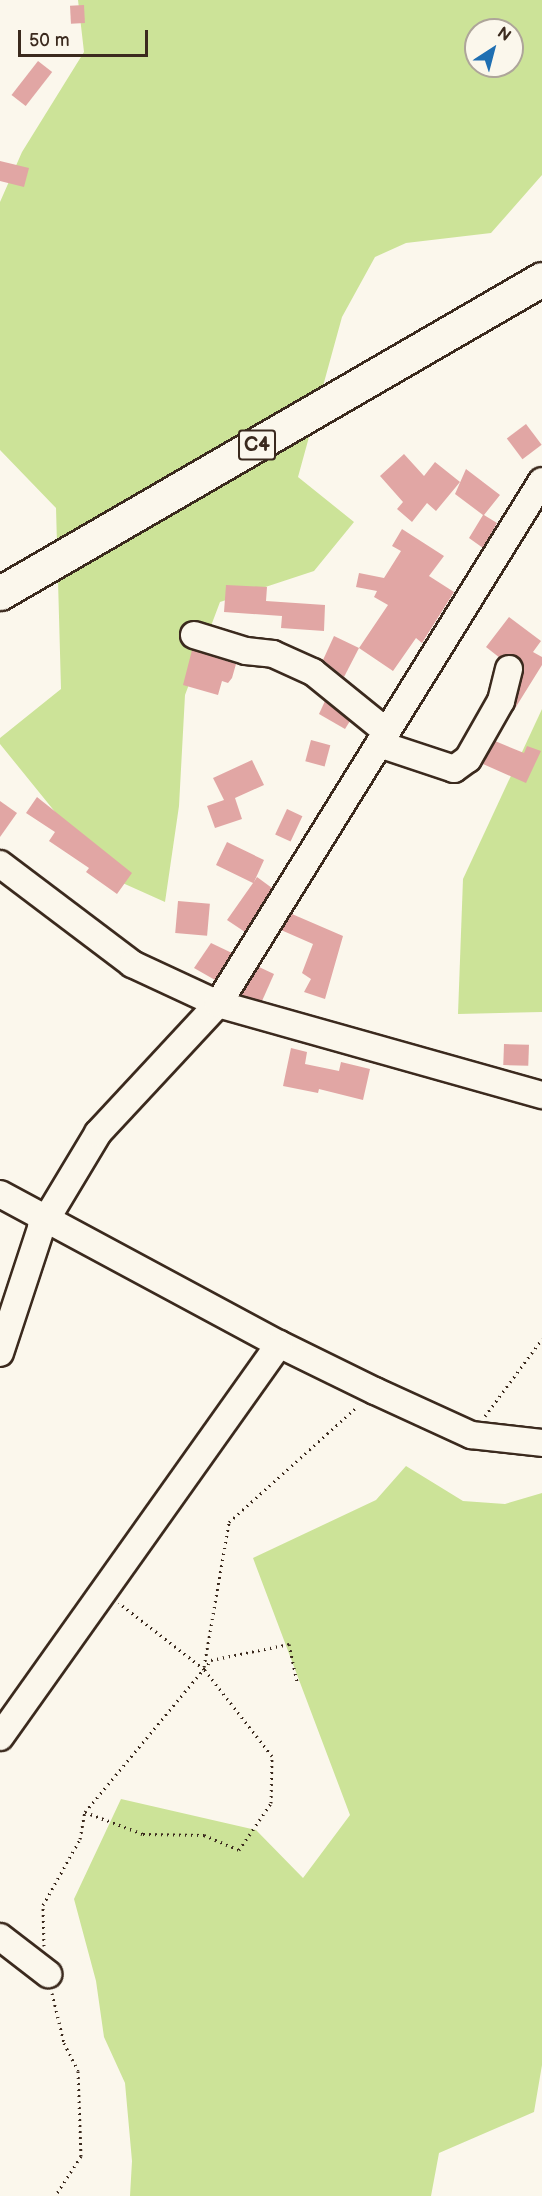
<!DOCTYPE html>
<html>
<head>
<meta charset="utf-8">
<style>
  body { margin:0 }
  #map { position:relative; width:542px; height:2196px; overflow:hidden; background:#fbf7ec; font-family:"Balsamiq Sans",sans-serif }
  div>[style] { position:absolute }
  .green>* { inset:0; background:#cce398 }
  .building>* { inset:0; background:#e1a6a4; transform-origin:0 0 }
  .path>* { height:3px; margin-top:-1.5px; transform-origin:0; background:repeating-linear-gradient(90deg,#3b2a1e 0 1.5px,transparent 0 6px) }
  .roads { filter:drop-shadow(2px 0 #3b2a1e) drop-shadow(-2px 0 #3b2a1e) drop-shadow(0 2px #3b2a1e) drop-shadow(0 -2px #3b2a1e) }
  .minor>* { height:26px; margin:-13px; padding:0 13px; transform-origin:13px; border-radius:13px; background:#fbf7ec }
  .highway>* { height:33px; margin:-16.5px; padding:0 16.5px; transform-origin:16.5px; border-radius:16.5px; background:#fbf7ec }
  span { translate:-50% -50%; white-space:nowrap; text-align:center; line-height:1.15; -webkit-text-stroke:5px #fbf7ec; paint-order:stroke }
  .shield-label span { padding:2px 4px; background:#fbf7ec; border:2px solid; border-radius:4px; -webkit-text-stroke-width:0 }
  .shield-label { font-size:20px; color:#3b2a1e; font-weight:700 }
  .north { position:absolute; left:464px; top:18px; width:60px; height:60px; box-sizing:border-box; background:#fbf7ec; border:2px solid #aea59a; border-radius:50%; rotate:36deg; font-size:16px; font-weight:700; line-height:24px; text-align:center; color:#3b2a1e }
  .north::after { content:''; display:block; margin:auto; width:21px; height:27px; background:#1f6fb2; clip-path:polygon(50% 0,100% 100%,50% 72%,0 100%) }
  .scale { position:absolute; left:18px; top:30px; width:130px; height:27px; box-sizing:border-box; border:3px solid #3b2a1e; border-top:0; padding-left:8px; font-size:18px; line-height:21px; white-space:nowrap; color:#3b2a1e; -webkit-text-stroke:4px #fbf7ec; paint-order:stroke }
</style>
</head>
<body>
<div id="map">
  <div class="green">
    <div style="clip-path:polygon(evenodd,78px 0,542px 0,542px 175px,491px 233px,406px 243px,375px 257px,342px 317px,298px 477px,354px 522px,314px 571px,220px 602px,185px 695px,179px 806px,165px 902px,107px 876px,0 744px,0 738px,61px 689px,56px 508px,0 450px,0 202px,22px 152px,84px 52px,78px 0,476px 30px,512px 30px,512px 66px,476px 66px,476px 30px)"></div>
    <div style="clip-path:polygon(542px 709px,542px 1012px,458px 1014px,463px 879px)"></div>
    <div style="clip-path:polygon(406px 1466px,463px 1501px,505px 1504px,542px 1493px,542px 2065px,534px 2112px,439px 2153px,431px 2196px,130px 2196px,132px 2161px,125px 2083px,104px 2037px,96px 1981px,74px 1899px,121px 1799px,256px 1830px,303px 1878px,350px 1815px,253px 1558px,376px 1500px)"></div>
  </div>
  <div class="building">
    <div style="left:84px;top:5px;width:18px;height:14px;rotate:87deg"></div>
    <div style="left:38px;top:61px;width:18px;height:43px;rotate:38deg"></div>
    <div style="clip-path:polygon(0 161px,29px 168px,24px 187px,0 181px)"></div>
    <div style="left:526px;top:424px;width:26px;height:24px;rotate:53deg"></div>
    <div style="clip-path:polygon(404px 454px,424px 476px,435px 462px,460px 482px,436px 511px,427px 503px,412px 522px,397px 509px,403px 502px,380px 476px)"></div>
    <div style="clip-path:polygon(466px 469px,500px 495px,484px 515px,497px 523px,483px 548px,469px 538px,483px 515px,455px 494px)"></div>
    <div style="clip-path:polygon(402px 529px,444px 556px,429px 576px,454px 592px,422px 643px,416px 638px,393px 671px,359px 648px,388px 605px,374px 597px,377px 591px,356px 587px,359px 573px,384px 578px,401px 551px,392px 546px)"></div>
    <div style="clip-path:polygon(226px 585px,267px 587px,266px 601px,325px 605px,324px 631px,281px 628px,282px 616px,224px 612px)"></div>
    <div style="clip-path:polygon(509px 617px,541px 641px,533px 652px,542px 657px,542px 665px,514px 710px,523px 664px,513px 655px,500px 658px,486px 647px)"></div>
    <div style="clip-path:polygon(334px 636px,359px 648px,344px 677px,323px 660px)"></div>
    <div style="clip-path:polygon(192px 650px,236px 664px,232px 678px,228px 683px,222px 681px,218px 695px,183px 685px)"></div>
    <div style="clip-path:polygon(325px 701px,350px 721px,345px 729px,319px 714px)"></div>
    <div style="left:311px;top:740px;width:20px;height:22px;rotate:15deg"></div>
    <div style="clip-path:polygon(495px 741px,524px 753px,527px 746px,541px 751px,526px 783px,483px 764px)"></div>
    <div style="clip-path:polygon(252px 760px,264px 785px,235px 798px,242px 819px,215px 828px,207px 806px,224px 800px,213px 778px)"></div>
    <div style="clip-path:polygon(37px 797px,132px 873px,117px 894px,86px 872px,89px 868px,49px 841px,55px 832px,26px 813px)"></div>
    <div style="clip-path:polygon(0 801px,17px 813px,0 837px)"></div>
    <div style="left:287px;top:809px;width:17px;height:28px;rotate:25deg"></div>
    <div style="clip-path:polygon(227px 842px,264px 860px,254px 882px,257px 877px,272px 888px,245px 932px,227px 920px,253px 883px,216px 865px)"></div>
    <div style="left:178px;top:901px;width:32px;height:32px;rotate:5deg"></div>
    <div style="clip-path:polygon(292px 914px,343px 936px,325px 999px,304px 992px,311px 979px,302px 973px,313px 944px,281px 930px)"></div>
    <div style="clip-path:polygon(211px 943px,232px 953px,215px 980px,194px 968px)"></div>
    <div style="clip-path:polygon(259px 967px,274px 974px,262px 1001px,241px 995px)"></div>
    <div style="left:504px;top:1044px;width:25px;height:21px;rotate:2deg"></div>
    <div style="clip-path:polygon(291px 1048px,307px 1052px,305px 1064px,339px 1071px,341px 1062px,370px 1069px,363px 1100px,319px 1089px,318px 1093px,283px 1086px)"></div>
  </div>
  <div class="path">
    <div style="left:485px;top:1416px;width:96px;rotate:-53.5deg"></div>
    <div style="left:204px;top:1667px;width:147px;rotate:-80.2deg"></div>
    <div style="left:229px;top:1522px;width:173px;rotate:-42deg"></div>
    <div style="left:85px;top:1812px;width:62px;rotate:20.8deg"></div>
    <div style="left:143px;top:1834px;width:61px;rotate:0.9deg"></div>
    <div style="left:204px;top:1835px;width:38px;rotate:23deg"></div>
    <div style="left:239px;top:1850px;width:57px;rotate:-55.8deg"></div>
    <div style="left:271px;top:1803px;width:47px;rotate:-88.8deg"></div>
    <div style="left:272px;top:1756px;width:110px;rotate:-128deg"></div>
    <div style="left:204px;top:1669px;width:108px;rotate:-142.2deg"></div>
    <div style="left:44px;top:1946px;width:41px;rotate:-91.4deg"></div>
    <div style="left:43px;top:1905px;width:76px;rotate:-60.7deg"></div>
    <div style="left:80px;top:1839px;width:27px;rotate:-80deg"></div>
    <div style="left:85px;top:1812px;width:197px;rotate:-50.3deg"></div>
    <div style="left:211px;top:1660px;width:80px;rotate:-11.6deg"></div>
    <div style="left:289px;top:1644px;width:39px;rotate:78deg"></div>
    <div style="left:52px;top:1993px;width:51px;rotate:76.5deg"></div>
    <div style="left:64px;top:2043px;width:31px;rotate:63deg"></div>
    <div style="left:78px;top:2071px;width:85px;rotate:88deg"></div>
    <div style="left:81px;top:2156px;width:48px;rotate:123deg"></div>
  </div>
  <div class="roads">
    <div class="minor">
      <div style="left:194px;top:635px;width:54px;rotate:17.1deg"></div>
      <div style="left:246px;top:651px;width:27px;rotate:6deg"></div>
      <div style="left:273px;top:654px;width:44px;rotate:24.2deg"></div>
      <div style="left:313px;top:672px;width:95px;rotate:39deg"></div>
      <div style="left:379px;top:744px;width:79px;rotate:18.4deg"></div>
      <div style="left:454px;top:769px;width:17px;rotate:-36deg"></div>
      <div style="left:468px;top:759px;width:67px;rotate:-60.4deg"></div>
      <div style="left:501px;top:701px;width:33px;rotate:-76deg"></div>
      <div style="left:0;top:864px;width:166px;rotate:37.1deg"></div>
      <div style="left:132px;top:964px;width:95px;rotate:24.9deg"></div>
      <div style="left:218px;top:1004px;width:337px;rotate:15.7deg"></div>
      <div style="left:0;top:1194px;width:317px;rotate:28.3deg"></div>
      <div style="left:279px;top:1344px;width:107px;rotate:26.1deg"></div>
      <div style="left:375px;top:1391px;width:106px;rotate:24.6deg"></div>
      <div style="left:471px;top:1435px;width:71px;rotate:6.4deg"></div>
      <div style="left:0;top:1353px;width:132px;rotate:-71.8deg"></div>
      <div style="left:41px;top:1228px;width:111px;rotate:-59deg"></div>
      <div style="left:98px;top:1133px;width:176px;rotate:-47.1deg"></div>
      <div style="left:218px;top:1004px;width:615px;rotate:-58.22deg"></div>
      <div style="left:0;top:1737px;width:482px;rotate:-54.6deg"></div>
      <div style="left:0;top:1937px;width:61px;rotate:37.6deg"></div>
    </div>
    <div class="highway">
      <div style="left:0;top:593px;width:626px;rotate:-30.09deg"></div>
    </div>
  </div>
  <div class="shield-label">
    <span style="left:257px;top:445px">C4</span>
  </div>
  <div class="north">N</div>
  <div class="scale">50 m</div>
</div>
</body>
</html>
